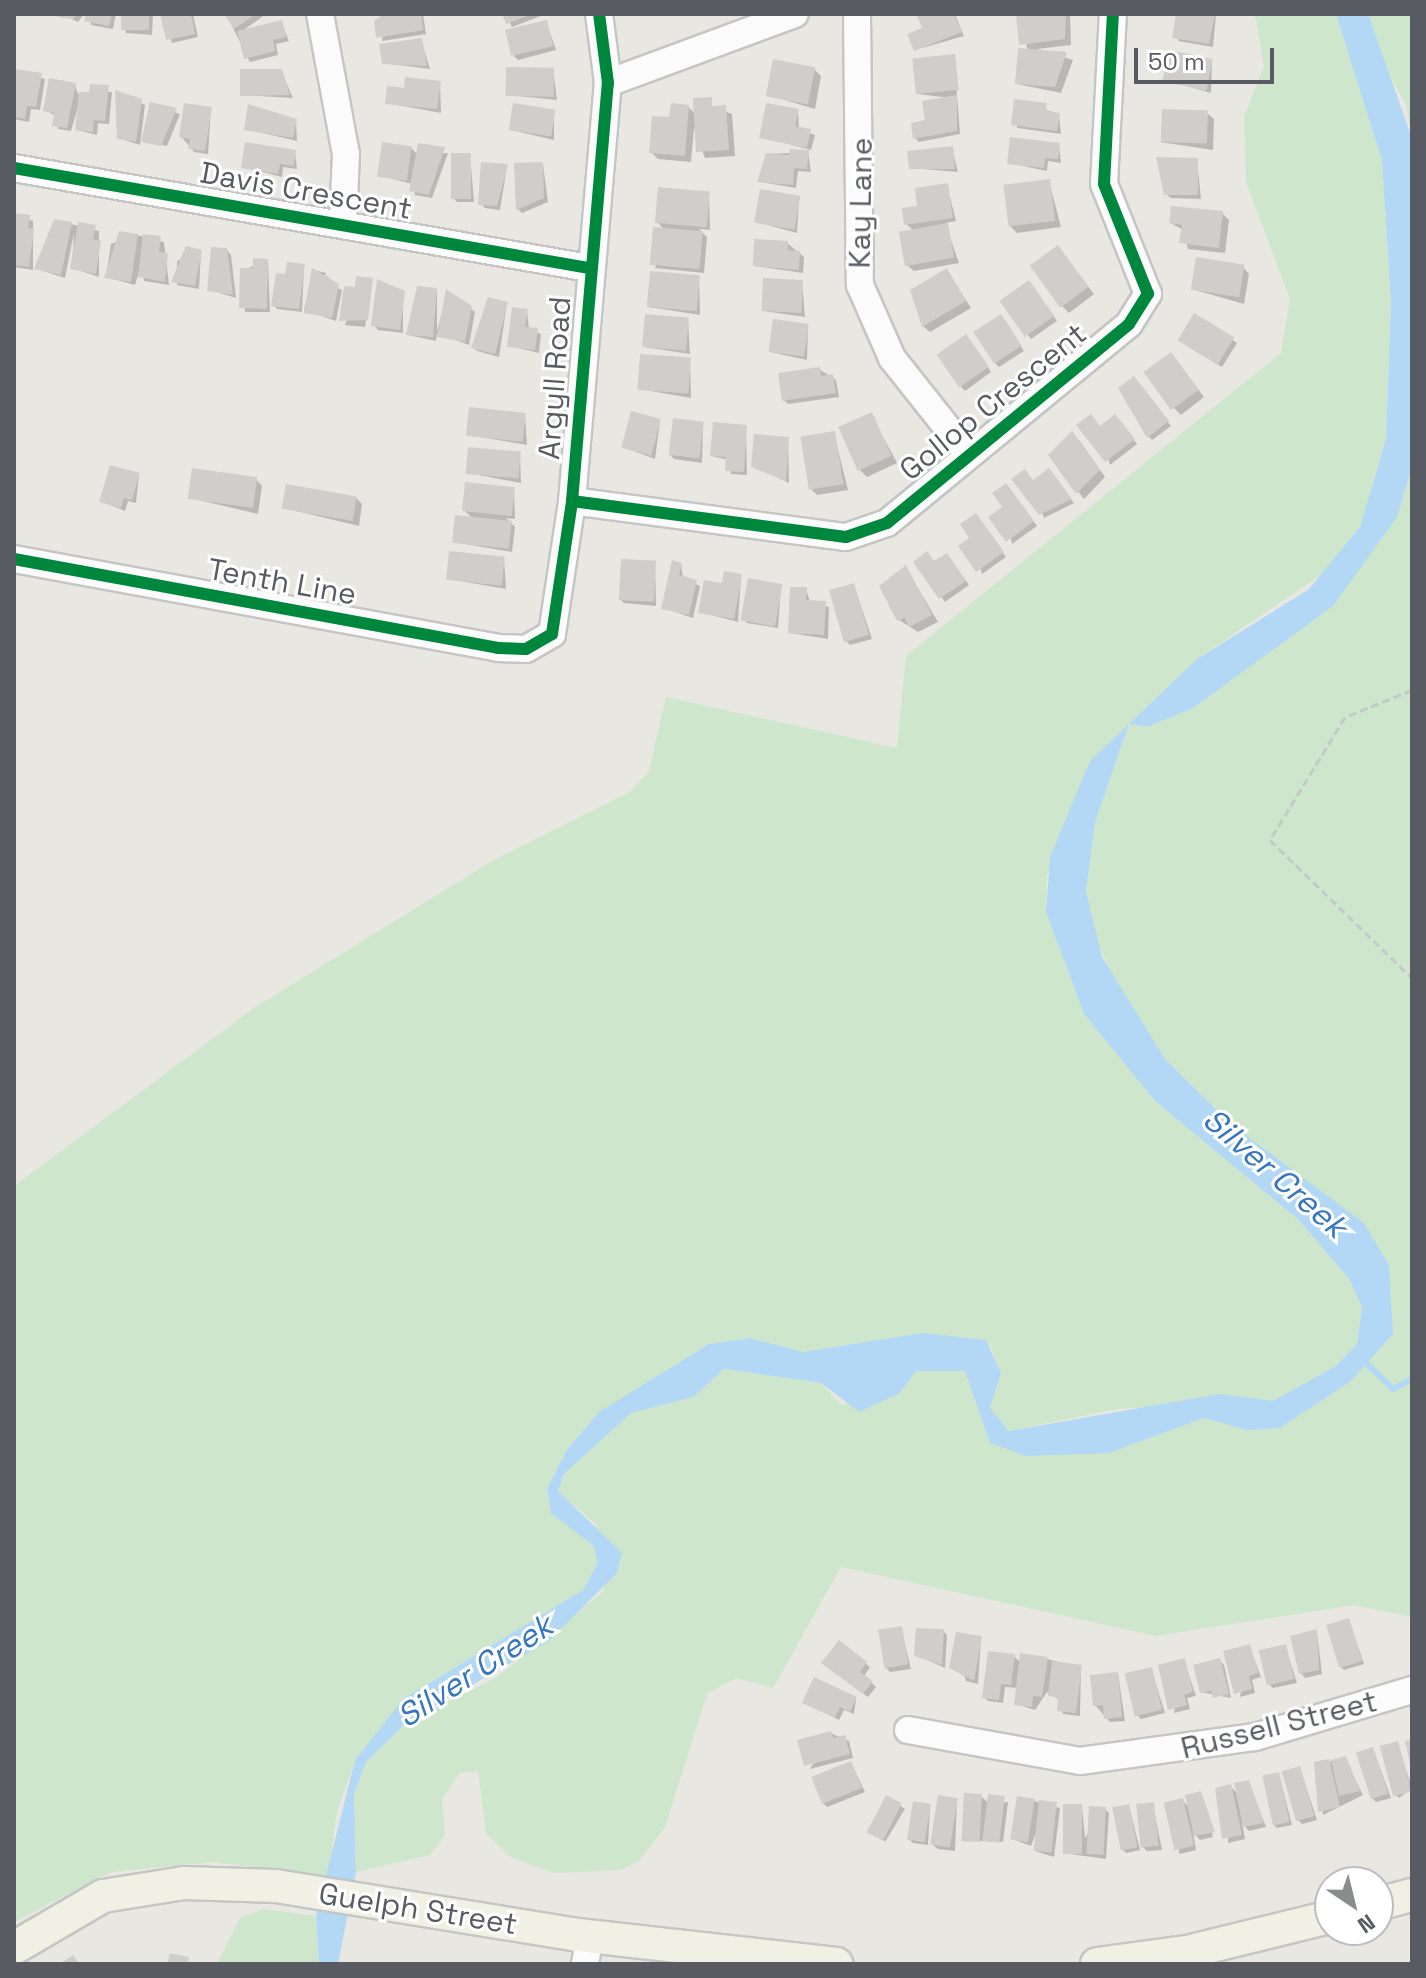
<!DOCTYPE html>
<html>
<head>
<meta charset="utf-8">
<style>
  body { margin:0 }
  #map { position:relative; width:1426px; height:1978px; overflow:hidden; background:#e8e7e2; font-family:"Space Grotesk",sans-serif }
  div>[style] { position:absolute }
  .green>* { inset:0; background:#cee6cc }
  .water>* { inset:0; background:#b2d8f6 }
  .shadow>* { inset:0; background:#0003; transform-origin:0 0 }
  .stream>* { height:6px; margin:-3px; padding:0 3px; transform-origin:3px; border-radius:3px; background:#b2d8f6 }
  .building>* { inset:0; background:#cfcecb; transform-origin:0 0 }
  .path>* { height:3px; margin-top:-1.5px; transform-origin:0; background:repeating-linear-gradient(90deg,#c3c9c7 0 8px,transparent 0 12px) }
  .roads { filter:drop-shadow(2px 0 #c5c5c4) drop-shadow(-2px 0 #c5c5c4) drop-shadow(0 2px #c5c5c4) drop-shadow(0 -2px #c5c5c4) }
  .minor>* { height:26px; margin:-13px; padding:0 13px; transform-origin:13px; border-radius:13px; background:#fcfbfb }
  .major>* { height:32px; margin:-16px; padding:0 16px; transform-origin:16px; border-radius:16px; background:#f1f0e5 }
  .cycleway>* { height:12px; margin:-6px; padding:0 6px; transform-origin:6px; border-radius:6px; background:#00873e }
  span { translate:-50% -50%; white-space:nowrap; text-align:center; line-height:1.15; -webkit-text-stroke:6px #fff; paint-order:stroke }
  .street-label { font-size:30px; color:#585b61 }
  .water-label { font-size:32px; color:#3675bf; font-style:italic }
  .frame { position:absolute; inset:0; border:16px solid #585b61; pointer-events:none }
  .north { position:absolute; left:1314px; top:1866px; width:80px; height:80px; box-sizing:border-box; background:#fff; border:2px solid #bcbdc0; border-radius:50%; rotate:145deg; font-size:22px; font-weight:700; line-height:32px; text-align:center; color:#585b61 }
  .north::after { content:''; display:block; margin:auto; width:28px; height:36px; background:#8a8c8e; clip-path:polygon(50% 0,100% 100%,50% 72%,0 100%) }
  .scale { position:absolute; left:1134px; top:48px; width:140px; height:36px; box-sizing:border-box; border:4px solid #585b61; border-top:0; padding-left:10px; font-size:24px; line-height:28px; white-space:nowrap; color:#585b61; -webkit-text-stroke:6px #fff; paint-order:stroke }
</style>
</head>
<body>
<div id="map">
  <div class="green">
    <div style="clip-path:polygon(1255px 14px,1336px 14px,1382px 161px,1391px 302px,1386px 439px,1360px 527px,1331px 568px,1197px 659px,1090px 761px,1047px 875px,1046px 912px,1084px 1014px,1155px 1101px,1300px 1221px,1349px 1279px,1362px 1307px,1357px 1344px,1336px 1366px,1273px 1401px,1117px 1409px,1009px 1431px,990px 1408px,1001px 1373px,990px 1345px,922px 1333px,803px 1352px,750px 1338px,709px 1344px,599px 1412px,566px 1451px,547px 1489px,552px 1513px,594px 1546px,597px 1564px,583px 1590px,403px 1699px,355px 1760px,336px 1815px,329px 1877px,213px 1862px,111px 1872px,14px 1922px,14px 1186px,254px 1008px,492px 861px,630px 792px,649px 771px,666px 697px,897px 748px,906px 656px,1281px 353px,1290px 299px,1246px 182px,1244px 117px,1264px 66px)"></div>
    <div style="clip-path:polygon(1368px 14px,1412px 14px,1412px 138px,1406px 105px,1377px 52px)"></div>
    <div style="clip-path:polygon(1412px 467px,1412px 1617px,1354px 1605px,1156px 1636px,841px 1567px,773px 1688px,736px 1678px,707px 1694px,665px 1827px,640px 1860px,621px 1870px,554px 1873px,510px 1857px,486px 1834px,478px 1771px,460px 1773px,442px 1799px,445px 1835px,430px 1855px,356px 1872px,354px 1795px,366px 1762px,407px 1722px,497px 1677px,604px 1591px,596px 1524px,558px 1492px,564px 1474px,631px 1413px,693px 1397px,724px 1369px,821px 1383px,841px 1405px,900px 1393px,916px 1371px,965px 1371px,990px 1443px,1109px 1453px,1204px 1418px,1247px 1430px,1393px 1334px,1231px 1124px,1165px 1059px,1127px 1008px,1091px 929px,1086px 892px,1095px 822px,1129px 724px,1147px 727px,1397px 517px)"></div>
    <div style="clip-path:polygon(264px 1909px,316px 1916px,319px 1964px,217px 1964px,240px 1918px)"></div>
  </div>
  <div class="water">
    <div style="clip-path:polygon(1336px 14px,1368px 14px,1412px 138px,1412px 467px,1397px 517px,1333px 606px,1193px 708px,1147px 727px,1129px 724px,1095px 822px,1086px 892px,1102px 957px,1165px 1059px,1231px 1124px,1364px 1223px,1389px 1265px,1393px 1334px,1351px 1381px,1280px 1428px,1247px 1430px,1204px 1418px,1109px 1453px,1026px 1456px,990px 1443px,965px 1371px,916px 1371px,900px 1393px,859px 1412px,821px 1383px,724px 1369px,693px 1397px,631px 1413px,564px 1474px,558px 1491px,622px 1553px,617px 1573px,549px 1641px,407px 1722px,366px 1762px,354px 1794px,356px 1872px,338px 1964px,319px 1964px,316px 1916px,355px 1760px,403px 1699px,583px 1590px,597px 1564px,594px 1546px,551px 1513px,547px 1489px,566px 1451px,599px 1412px,709px 1344px,750px 1338px,803px 1352px,922px 1333px,986px 1340px,1001px 1373px,990px 1408px,1009px 1431px,1219px 1394px,1273px 1401px,1336px 1366px,1357px 1344px,1362px 1307px,1349px 1279px,1300px 1221px,1155px 1101px,1084px 1014px,1046px 912px,1050px 857px,1090px 761px,1197px 659px,1309px 589px,1360px 527px,1386px 439px,1391px 302px,1382px 161px)"></div>
  </div>
  <div class="shadow">
    <div style="clip-path:polygon(60px 14px,84px 14px,78px 22px)"></div>
    <div style="clip-path:polygon(88px 14px,116px 14px,113px 29px,91px 25px)"></div>
    <div style="clip-path:polygon(123px 14px,153px 14px,152px 35px,126px 33px)"></div>
    <div style="clip-path:polygon(162px 14px,193px 14px,198px 37px,172px 43px)"></div>
    <div style="clip-path:polygon(226px 14px,266px 14px,241px 32px,281px 22px,289px 41px,276px 44px,278px 55px,250px 62px)"></div>
    <div style="clip-path:polygon(386px 14px,423px 14px,426px 34px,382px 41px)"></div>
    <div style="clip-path:polygon(505px 14px,546px 14px,512px 27px)"></div>
    <div style="clip-path:polygon(955px 14px,964px 36px,915px 50px,924px 29px,919px 17px)"></div>
    <div style="clip-path:polygon(1018px 14px,1070px 14px,1071px 45px,1037px 49px,1073px 60px,1061px 93px,1017px 84px,1028px 51px)"></div>
    <div style="clip-path:polygon(1178px 14px,1216px 14px,1213px 47px,1178px 41px)"></div>
    <div style="clip-path:polygon(546px 22px,556px 50px,518px 60px,514px 56px)"></div>
    <div style="clip-path:polygon(421px 40px,430px 69px,384px 63px)"></div>
    <div style="clip-path:polygon(954px 56px,960px 134px,919px 142px,915px 138px,950px 98px,918px 94px)"></div>
    <div style="clip-path:polygon(1212px 61px,1211px 93px,1165px 80px)"></div>
    <div style="clip-path:polygon(814px 69px,821px 76px,815px 109px,768px 95px)"></div>
    <div style="clip-path:polygon(553px 70px,557px 100px,507px 95px)"></div>
    <div style="clip-path:polygon(17px 71px,45px 79px,40px 110px,31px 109px,29px 122px,14px 119px)"></div>
    <div style="clip-path:polygon(281px 71px,293px 98px,242px 95px)"></div>
    <div style="clip-path:polygon(440px 83px,441px 113px,387px 103px,406px 90px)"></div>
    <div style="clip-path:polygon(75px 85px,78px 94px,112px 92px,109px 124px,98px 123px,97px 135px,77px 130px,81px 96px,71px 131px,58px 129px,56px 116px,45px 110px)"></div>
    <div style="clip-path:polygon(117px 92px,145px 105px,140px 145px,118px 138px)"></div>
    <div style="clip-path:polygon(695px 101px,732px 114px,735px 156px,705px 158px,694px 128px,691px 162px,658px 159px,651px 152px,671px 119px,688px 107px,696px 114px)"></div>
    <div style="clip-path:polygon(1016px 101px,1059px 114px,1061px 134px,1017px 128px)"></div>
    <div style="clip-path:polygon(152px 105px,180px 114px,167px 146px,143px 141px)"></div>
    <div style="clip-path:polygon(211px 109px,208px 154px,194px 152px,181px 136px)"></div>
    <div style="clip-path:polygon(798px 111px,799px 129px,815px 135px,811px 150px,761px 137px)"></div>
    <div style="clip-path:polygon(554px 112px,554px 140px,511px 130px)"></div>
    <div style="clip-path:polygon(1207px 113px,1214px 119px,1213px 150px,1160px 142px)"></div>
    <div style="clip-path:polygon(296px 121px,297px 141px,246px 129px)"></div>
    <div style="clip-path:polygon(1059px 145px,1061px 163px,1048px 161px,1047px 171px,1009px 163px)"></div>
    <div style="clip-path:polygon(411px 148px,418px 155px,448px 153px,432px 198px,415px 195px,413px 184px,380px 176px)"></div>
    <div style="clip-path:polygon(952px 148px,958px 172px,911px 168px)"></div>
    <div style="clip-path:polygon(295px 152px,297px 169px,283px 167px,282px 177px,243px 167px)"></div>
    <div style="clip-path:polygon(808px 152px,811px 172px,798px 171px,796px 188px,760px 182px,767px 154px)"></div>
    <div style="clip-path:polygon(470px 155px,474px 202px,457px 202px,453px 198px)"></div>
    <div style="clip-path:polygon(1197px 160px,1201px 199px,1171px 198px,1166px 194px)"></div>
    <div style="clip-path:polygon(543px 164px,548px 202px,522px 213px,518px 209px)"></div>
    <div style="clip-path:polygon(507px 166px,500px 210px,485px 208px,481px 204px)"></div>
    <div style="clip-path:polygon(1049px 181px,1061px 227px,1017px 233px,1010px 226px)"></div>
    <div style="clip-path:polygon(947px 185px,956px 221px,945px 223px,959px 263px,914px 271px,907px 265px,914px 231px,906px 224px)"></div>
    <div style="clip-path:polygon(709px 194px,710px 230px,699px 229px,707px 237px,704px 273px,655px 268px,665px 230px,657px 222px)"></div>
    <div style="clip-path:polygon(799px 198px,797px 233px,756px 222px)"></div>
    <div style="clip-path:polygon(1222px 213px,1229px 220px,1225px 253px,1188px 249px,1183px 230px,1171px 223px)"></div>
    <div style="clip-path:polygon(14px 215px,33px 221px,33px 270px,14px 267px)"></div>
    <div style="clip-path:polygon(71px 224px,99px 231px,99px 277px,72px 268px,74px 233px,65px 278px,37px 269px)"></div>
    <div style="clip-path:polygon(137px 235px,164px 242px,169px 285px,144px 281px,142px 262px,135px 285px,106px 277px,111px 244px)"></div>
    <div style="clip-path:polygon(787px 243px,804px 257px,803px 273px,755px 266px)"></div>
    <div style="clip-path:polygon(1058px 247px,1094px 294px,1069px 313px,1062px 306px)"></div>
    <div style="clip-path:polygon(227px 250px,231px 255px,236px 298px,210px 290px)"></div>
    <div style="clip-path:polygon(201px 251px,199px 289px,177px 285px,177px 261px)"></div>
    <div style="clip-path:polygon(268px 261px,270px 312px,245px 312px,242px 270px)"></div>
    <div style="clip-path:polygon(304px 266px,302px 312px,277px 309px,273px 304px,287px 277px)"></div>
    <div style="clip-path:polygon(1243px 267px,1249px 274px,1244px 304px,1195px 290px)"></div>
    <div style="clip-path:polygon(314px 270px,326px 273px,321px 291px,328px 275px,329px 284px,342px 290px,336px 321px,304px 310px)"></div>
    <div style="clip-path:polygon(947px 271px,971px 308px,930px 332px,923px 326px)"></div>
    <div style="clip-path:polygon(699px 277px,700px 315px,649px 307px)"></div>
    <div style="clip-path:polygon(372px 280px,365px 327px,345px 325px,357px 290px)"></div>
    <div style="clip-path:polygon(802px 282px,805px 317px,763px 311px)"></div>
    <div style="clip-path:polygon(1033px 287px,1057px 321px,1031px 339px,1003px 301px)"></div>
    <div style="clip-path:polygon(437px 290px,437px 331px,448px 292px,475px 312px,469px 345px,437px 333px,436px 341px,408px 335px)"></div>
    <div style="clip-path:polygon(403px 293px,403px 333px,378px 330px,374px 325px)"></div>
    <div style="clip-path:polygon(507px 304px,499px 357px,477px 351px,473px 347px)"></div>
    <div style="clip-path:polygon(527px 311px,529px 329px,541px 334px,539px 353px,510px 346px)"></div>
    <div style="clip-path:polygon(1195px 315px,1237px 343px,1222px 367px,1184px 344px)"></div>
    <div style="clip-path:polygon(688px 320px,690px 354px,644px 347px)"></div>
    <div style="clip-path:polygon(1005px 320px,1024px 351px,999px 367px,995px 363px)"></div>
    <div style="clip-path:polygon(808px 326px,807px 360px,770px 352px)"></div>
    <div style="clip-path:polygon(969px 340px,991px 372px,965px 391px,961px 387px)"></div>
    <div style="clip-path:polygon(690px 360px,691px 398px,639px 389px)"></div>
    <div style="clip-path:polygon(1178px 362px,1204px 397px,1181px 415px,1174px 408px)"></div>
    <div style="clip-path:polygon(819px 369px,836px 380px,839px 397px,788px 404px,784px 400px)"></div>
    <div style="clip-path:polygon(1138px 383px,1171px 426px,1152px 440px,1148px 436px)"></div>
    <div style="clip-path:polygon(871px 414px,897px 463px,867px 477px,860px 470px)"></div>
    <div style="clip-path:polygon(525px 415px,527px 445px,468px 435px)"></div>
    <div style="clip-path:polygon(660px 421px,655px 459px,623px 447px)"></div>
    <div style="clip-path:polygon(1119px 421px,1137px 444px,1110px 465px,1100px 428px)"></div>
    <div style="clip-path:polygon(703px 424px,702px 463px,674px 459px,670px 455px)"></div>
    <div style="clip-path:polygon(746px 427px,747px 475px,731px 474px,728px 460px,712px 456px)"></div>
    <div style="clip-path:polygon(834px 433px,848px 490px,817px 495px,810px 488px)"></div>
    <div style="clip-path:polygon(788px 439px,789px 483px,753px 466px)"></div>
    <div style="clip-path:polygon(1079px 440px,1105px 477px,1084px 499px,1051px 455px)"></div>
    <div style="clip-path:polygon(520px 454px,521px 483px,468px 473px)"></div>
    <div style="clip-path:polygon(139px 475px,136px 503px,128px 501px,125px 511px,101px 501px)"></div>
    <div style="clip-path:polygon(1052px 475px,1074px 503px,1044px 518px,1033px 482px)"></div>
    <div style="clip-path:polygon(256px 479px,262px 486px,258px 514px,190px 498px)"></div>
    <div style="clip-path:polygon(514px 489px,515px 519px,506px 518px,515px 527px,512px 552px,454px 542px,472px 518px,464px 510px)"></div>
    <div style="clip-path:polygon(1009px 490px,1037px 526px,1012px 544px,1005px 507px)"></div>
    <div style="clip-path:polygon(356px 498px,362px 504px,359px 526px,284px 508px)"></div>
    <div style="clip-path:polygon(979px 520px,1006px 557px,982px 574px,972px 538px)"></div>
    <div style="clip-path:polygon(504px 559px,506px 589px,448px 579px)"></div>
    <div style="clip-path:polygon(950px 559px,969px 585px,945px 602px,916px 562px)"></div>
    <div style="clip-path:polygon(655px 563px,656px 606px,624px 603px,620px 599px)"></div>
    <div style="clip-path:polygon(681px 564px,683px 578px,700px 586px,693px 618px,663px 608px)"></div>
    <div style="clip-path:polygon(906px 568px,938px 622px,918px 632px,899px 620px)"></div>
    <div style="clip-path:polygon(741px 576px,738px 622px,700px 612px,724px 586px)"></div>
    <div style="clip-path:polygon(854px 585px,872px 639px,850px 645px,846px 641px)"></div>
    <div style="clip-path:polygon(781px 586px,778px 628px,747px 623px,743px 619px)"></div>
    <div style="clip-path:polygon(806px 589px,810px 602px,829px 607px,828px 639px,790px 633px)"></div>
    <div style="clip-path:polygon(1349px 1620px,1364px 1664px,1344px 1670px,1340px 1666px)"></div>
    <div style="clip-path:polygon(901px 1628px,911px 1669px,890px 1672px,886px 1668px)"></div>
    <div style="clip-path:polygon(943px 1631px,947px 1635px,945px 1668px,916px 1655px)"></div>
    <div style="clip-path:polygon(1317px 1632px,1322px 1674px,1305px 1678px,1301px 1673px)"></div>
    <div style="clip-path:polygon(981px 1638px,978px 1684px,966px 1681px,963px 1673px)"></div>
    <div style="clip-path:polygon(839px 1643px,870px 1667px,864px 1676px,876px 1687px,868px 1697px,828px 1667px)"></div>
    <div style="clip-path:polygon(1249px 1646px,1261px 1677px,1252px 1680px,1255px 1693px,1240px 1697px)"></div>
    <div style="clip-path:polygon(1285px 1646px,1297px 1683px,1273px 1688px,1269px 1684px)"></div>
    <div style="clip-path:polygon(1014px 1656px,1021px 1663px,1047px 1659px,1081px 1667px,1080px 1716px,1063px 1714px,1060px 1700px,1047px 1692px,1035px 1710px,1016px 1704px,1018px 1688px,1005px 1687px,1003px 1703px,988px 1701px,984px 1697px)"></div>
    <div style="clip-path:polygon(1184px 1660px,1196px 1696px,1187px 1698px,1190px 1709px,1174px 1713px)"></div>
    <div style="clip-path:polygon(1220px 1661px,1224px 1665px,1231px 1698px,1201px 1692px)"></div>
    <div style="clip-path:polygon(1151px 1669px,1165px 1713px,1141px 1719px,1137px 1715px)"></div>
    <div style="clip-path:polygon(1118px 1674px,1125px 1721px,1110px 1722px,1095px 1705px)"></div>
    <div style="clip-path:polygon(856px 1699px,854px 1714px,844px 1710px,839px 1720px,805px 1702px)"></div>
    <div style="clip-path:polygon(830px 1733px,849px 1741px,853px 1758px,810px 1769px)"></div>
    <div style="clip-path:polygon(1397px 1743px,1412px 1788px,1399px 1798px,1395px 1794px)"></div>
    <div style="clip-path:polygon(1373px 1749px,1391px 1798px,1376px 1802px,1372px 1798px)"></div>
    <div style="clip-path:polygon(1345px 1759px,1363px 1795px,1323px 1815px,1316px 1764px)"></div>
    <div style="clip-path:polygon(851px 1763px,865px 1792px,827px 1807px,823px 1803px)"></div>
    <div style="clip-path:polygon(1300px 1768px,1317px 1820px,1302px 1824px,1298px 1820px)"></div>
    <div style="clip-path:polygon(1279px 1774px,1292px 1825px,1277px 1828px,1273px 1824px)"></div>
    <div style="clip-path:polygon(1248px 1782px,1266px 1827px,1249px 1831px,1242px 1823px,1245px 1839px,1228px 1843px,1230px 1786px,1238px 1794px)"></div>
    <div style="clip-path:polygon(1200px 1794px,1213px 1837px,1200px 1840px,1193px 1832px,1196px 1850px,1179px 1854px,1182px 1800px,1189px 1807px)"></div>
    <div style="clip-path:polygon(981px 1796px,989px 1804px,1008px 1802px,1003px 1842px,962px 1840px)"></div>
    <div style="left:887px;top:1798px;width:21px;height:38px;rotate:31deg"></div>
    <div style="clip-path:polygon(957px 1799px,955px 1851px,938px 1849px,933px 1845px)"></div>
    <div style="clip-path:polygon(1034px 1801px,1060px 1808px,1054px 1857px,1035px 1851px,1037px 1830px,1031px 1846px,1012px 1839px)"></div>
    <div style="clip-path:polygon(1153px 1805px,1162px 1850px,1147px 1851px,1143px 1847px)"></div>
    <div style="clip-path:polygon(930px 1806px,928px 1845px,913px 1843px,909px 1839px)"></div>
    <div style="clip-path:polygon(1082px 1806px,1085px 1838px,1105px 1809px,1109px 1813px,1106px 1859px,1063px 1853px)"></div>
    <div style="clip-path:polygon(1129px 1806px,1140px 1850px,1126px 1853px,1122px 1849px)"></div>
  </div>
  <div class="stream">
    <div style="left:1363px;top:1360px;width:42px;rotate:44deg"></div>
    <div style="left:1393px;top:1389px;width:21px;rotate:-28deg"></div>
  </div>
  <div class="building">
    <div style="clip-path:polygon(58px 14px,75px 14px,74px 19px,58px 17px)"></div>
    <div style="clip-path:polygon(86px 14px,112px 14px,109px 26px,84px 21px)"></div>
    <div style="left:121px;top:14px;width:28px;height:16px"></div>
    <div style="clip-path:polygon(160px 14px,191px 14px,195px 34px,166px 40px)"></div>
    <div style="clip-path:polygon(224px 14px,256px 14px,234px 29px)"></div>
    <div style="clip-path:polygon(384px 14px,421px 14px,423px 30px,376px 38px,374px 21px)"></div>
    <div style="clip-path:polygon(502px 14px,532px 14px,506px 24px)"></div>
    <div style="clip-path:polygon(954px 14px,962px 32px,914px 51px,907px 34px,922px 28px,917px 16px)"></div>
    <div style="clip-path:polygon(1016px 14px,1066px 14px,1065px 39px,1019px 45px)"></div>
    <div style="clip-path:polygon(1176px 14px,1215px 14px,1209px 44px,1172px 38px)"></div>
    <div style="clip-path:polygon(282px 20px,286px 37px,273px 40px,275px 51px,244px 59px,237px 31px)"></div>
    <div style="left:547px;top:20px;width:27px;height:43px;rotate:77deg"></div>
    <div style="clip-path:polygon(422px 38px,427px 66px,382px 64px,379px 44px)"></div>
    <div style="clip-path:polygon(1018px 48px,1067px 52px,1055px 87px,1015px 84px)"></div>
    <div style="left:1169px;top:50px;width:45px;height:32px;rotate:12deg"></div>
    <div style="left:955px;top:54px;width:36px;height:43px;rotate:84deg"></div>
    <div style="left:773px;top:59px;width:43px;height:38px;rotate:11deg"></div>
    <div style="left:506px;top:67px;width:48px;height:29px;rotate:1deg"></div>
    <div style="clip-path:polygon(15px 69px,42px 73px,36px 107px,27px 106px,25px 119px,14px 117px)"></div>
    <div style="clip-path:polygon(240px 69px,282px 69px,290px 95px,240px 96px)"></div>
    <div style="clip-path:polygon(405px 77px,441px 81px,437px 109px,385px 104px,387px 86px,404px 88px)"></div>
    <div style="clip-path:polygon(49px 78px,76px 83px,67px 128px,52px 126px,54px 113px,43px 111px)"></div>
    <div style="clip-path:polygon(90px 84px,109px 85px,105px 121px,94px 120px,93px 132px,75px 130px,79px 92px,89px 92px)"></div>
    <div style="clip-path:polygon(115px 90px,142px 99px,136px 142px,117px 139px)"></div>
    <div style="clip-path:polygon(957px 95px,957px 131px,913px 139px,911px 123px,925px 120px,922px 101px)"></div>
    <div style="clip-path:polygon(712px 97px,712px 106px,726px 105px,729px 150px,696px 152px,693px 98px)"></div>
    <div style="clip-path:polygon(1014px 99px,1047px 103px,1046px 111px,1060px 113px,1057px 131px,1011px 125px)"></div>
    <div style="clip-path:polygon(150px 102px,177px 108px,161px 146px,141px 142px)"></div>
    <div style="clip-path:polygon(184px 103px,212px 107px,205px 151px,188px 149px,190px 139px,179px 137px)"></div>
    <div style="left:513px;top:103px;width:43px;height:27px;rotate:9deg"></div>
    <div style="clip-path:polygon(671px 103px,689px 105px,685px 156px,649px 153px,652px 116px,669px 117px)"></div>
    <div style="clip-path:polygon(766px 103px,799px 109px,795px 126px,811px 129px,807px 148px,759px 138px)"></div>
    <div style="clip-path:polygon(248px 104px,297px 119px,293px 138px,244px 130px)"></div>
    <div style="left:1162px;top:109px;width:46px;height:33px;rotate:2deg"></div>
    <div style="clip-path:polygon(1010px 137px,1060px 143px,1058px 159px,1045px 158px,1044px 168px,1007px 164px)"></div>
    <div style="clip-path:polygon(245px 142px,296px 150px,294px 166px,280px 164px,278px 174px,241px 168px)"></div>
    <div style="left:382px;top:142px;width:30px;height:35px;rotate:8deg"></div>
    <div style="clip-path:polygon(418px 143px,445px 147px,429px 195px,409px 191px)"></div>
    <div style="clip-path:polygon(953px 146px,955px 169px,909px 169px,907px 151px)"></div>
    <div style="clip-path:polygon(790px 149px,809px 150px,807px 169px,794px 168px,793px 185px,757px 182px,766px 153px,789px 155px)"></div>
    <div style="left:451px;top:153px;width:20px;height:46px"></div>
    <div style="clip-path:polygon(1156px 157px,1198px 158px,1198px 195px,1164px 195px)"></div>
    <div style="clip-path:polygon(481px 162px,508px 164px,497px 206px,478px 205px)"></div>
    <div style="clip-path:polygon(543px 162px,544px 198px,516px 210px,514px 163px)"></div>
    <div style="left:1050px;top:179px;width:42px;height:47px;rotate:83deg"></div>
    <div style="clip-path:polygon(948px 183px,953px 218px,904px 225px,902px 208px,917px 206px,915px 188px)"></div>
    <div style="left:658px;top:187px;width:52px;height:36px;rotate:5deg"></div>
    <div style="left:760px;top:189px;width:41px;height:34px;rotate:10deg"></div>
    <div style="clip-path:polygon(1171px 206px,1223px 211px,1219px 248px,1179px 243px,1182px 225px,1169px 223px)"></div>
    <div style="clip-path:polygon(14px 213px,30px 215px,28px 228px,34px 229px,29px 267px,14px 265px)"></div>
    <div style="clip-path:polygon(54px 219px,72px 222px,61px 275px,34px 269px)"></div>
    <div style="clip-path:polygon(78px 222px,96px 225px,93px 239px,101px 241px,96px 274px,70px 269px)"></div>
    <div style="left:948px;top:223px;width:35px;height:50px;rotate:80deg"></div>
    <div style="left:653px;top:227px;width:50px;height:38px;rotate:5deg"></div>
    <div style="clip-path:polygon(119px 231px,138px 234px,131px 282px,104px 278px)"></div>
    <div style="clip-path:polygon(143px 234px,161px 236px,159px 252px,168px 253px,165px 282px,138px 277px)"></div>
    <div style="clip-path:polygon(754px 239px,788px 241px,788px 250px,800px 251px,799px 270px,753px 266px)"></div>
    <div style="left:1058px;top:245px;width:52px;height:35px;rotate:54deg"></div>
    <div style="clip-path:polygon(186px 246px,202px 250px,195px 286px,171px 282px)"></div>
    <div style="clip-path:polygon(211px 247px,227px 248px,233px 295px,207px 291px)"></div>
    <div style="left:1196px;top:257px;width:49px;height:33px;rotate:9deg"></div>
    <div style="clip-path:polygon(253px 258px,268px 259px,267px 309px,239px 308px,240px 268px,253px 268px)"></div>
    <div style="clip-path:polygon(287px 262px,305px 264px,299px 309px,271px 306px,276px 273px,285px 274px)"></div>
    <div style="clip-path:polygon(312px 268px,339px 284px,332px 318px,304px 313px)"></div>
    <div style="clip-path:polygon(947px 268px,966px 301px,922px 327px,910px 290px)"></div>
    <div style="left:650px;top:271px;width:50px;height:36px;rotate:5deg"></div>
    <div style="clip-path:polygon(356px 276px,373px 278px,368px 320px,339px 321px,344px 286px,355px 287px)"></div>
    <div style="left:763px;top:278px;width:40px;height:33px;rotate:3deg"></div>
    <div style="clip-path:polygon(377px 279px,405px 291px,400px 330px,371px 326px)"></div>
    <div style="left:1029px;top:280px;width:44px;height:36px;rotate:55deg"></div>
    <div style="clip-path:polygon(417px 286px,437px 288px,433px 337px,406px 335px)"></div>
    <div style="clip-path:polygon(446px 289px,472px 306px,465px 342px,437px 337px)"></div>
    <div style="clip-path:polygon(488px 297px,508px 302px,495px 354px,471px 348px)"></div>
    <div style="clip-path:polygon(512px 307px,528px 309px,525px 327px,538px 328px,535px 350px,507px 347px)"></div>
    <div style="left:1194px;top:313px;width:47px;height:32px;rotate:31deg"></div>
    <div style="left:645px;top:314px;width:44px;height:33px;rotate:5deg"></div>
    <div style="left:1001px;top:314px;width:38px;height:33px;rotate:57deg"></div>
    <div style="left:773px;top:319px;width:36px;height:33px;rotate:8deg"></div>
    <div style="left:966px;top:334px;width:40px;height:36px;rotate:55deg"></div>
    <div style="left:1171px;top:352px;width:47px;height:34px;rotate:54deg"></div>
    <div style="left:640px;top:354px;width:51px;height:36px;rotate:4deg"></div>
    <div style="clip-path:polygon(820px 367px,821px 376px,833px 374px,836px 393px,782px 401px,778px 373px)"></div>
    <div style="clip-path:polygon(1134px 376px,1169px 421px,1147px 438px,1118px 388px)"></div>
    <div style="left:469px;top:407px;width:57px;height:29px;rotate:6deg"></div>
    <div style="left:631px;top:411px;width:31px;height:38px;rotate:15deg"></div>
    <div style="left:872px;top:412px;width:48px;height:37px;rotate:66deg"></div>
    <div style="clip-path:polygon(1091px 414px,1100px 426px,1115px 414px,1135px 439px,1105px 462px,1076px 425px)"></div>
    <div style="left:673px;top:418px;width:31px;height:37px;rotate:7deg"></div>
    <div style="clip-path:polygon(713px 422px,747px 425px,744px 472px,725px 471px,726px 457px,710px 456px)"></div>
    <div style="left:835px;top:431px;width:54px;height:35px;rotate:81deg"></div>
    <div style="clip-path:polygon(1072px 431px,1100px 470px,1076px 494px,1048px 455px)"></div>
    <div style="clip-path:polygon(754px 434px,789px 437px,786px 481px,751px 467px)"></div>
    <div style="left:468px;top:447px;width:53px;height:27px;rotate:5deg"></div>
    <div style="clip-path:polygon(110px 465px,140px 473px,132px 500px,124px 498px,121px 508px,99px 502px)"></div>
    <div style="left:192px;top:468px;width:66px;height:31px;rotate:8deg"></div>
    <div style="clip-path:polygon(1049px 468px,1072px 499px,1039px 515px,1011px 479px,1025px 469px,1033px 480px)"></div>
    <div style="left:465px;top:482px;width:50px;height:29px;rotate:6deg"></div>
    <div style="clip-path:polygon(1006px 483px,1034px 521px,1006px 542px,988px 517px,1002px 507px,992px 493px)"></div>
    <div style="left:286px;top:484px;width:72px;height:25px;rotate:10deg"></div>
    <div style="clip-path:polygon(976px 513px,1004px 552px,976px 572px,958px 546px,969px 538px,960px 524px)"></div>
    <div style="left:455px;top:515px;width:57px;height:28px;rotate:6deg"></div>
    <div style="left:449px;top:551px;width:56px;height:29px;rotate:6deg"></div>
    <div style="clip-path:polygon(927px 551px,934px 561px,947px 553px,966px 581px,939px 599px,913px 562px)"></div>
    <div style="left:621px;top:559px;width:35px;height:41px;rotate:3deg"></div>
    <div style="clip-path:polygon(672px 560px,682px 563px,679px 575px,697px 580px,689px 615px,661px 609px)"></div>
    <div style="clip-path:polygon(906px 565px,932px 615px,909px 627px,905px 618px,897px 621px,879px 586px)"></div>
    <div style="clip-path:polygon(724px 571px,742px 574px,734px 619px,698px 613px,704px 580px,722px 583px)"></div>
    <div style="left:748px;top:578px;width:35px;height:43px;rotate:10deg"></div>
    <div style="left:854px;top:583px;width:54px;height:26px;rotate:74deg"></div>
    <div style="clip-path:polygon(790px 587px,807px 587px,806px 600px,826px 601px,824px 635px,788px 633px)"></div>
    <div style="left:1349px;top:1618px;width:45px;height:24px;rotate:73deg"></div>
    <div style="left:902px;top:1626px;width:39px;height:24px;rotate:81deg"></div>
    <div style="clip-path:polygon(916px 1628px,944px 1629px,942px 1665px,914px 1656px)"></div>
    <div style="clip-path:polygon(1317px 1629px,1319px 1670px,1299px 1674px,1290px 1636px)"></div>
    <div style="clip-path:polygon(956px 1632px,982px 1636px,974px 1681px,949px 1668px)"></div>
    <div style="clip-path:polygon(839px 1640px,867px 1662px,860px 1672px,873px 1681px,863px 1694px,821px 1663px)"></div>
    <div style="clip-path:polygon(1250px 1644px,1258px 1673px,1249px 1676px,1252px 1689px,1234px 1694px,1223px 1651px)"></div>
    <div style="left:1286px;top:1644px;width:36px;height:28px;rotate:77deg"></div>
    <div style="clip-path:polygon(988px 1651px,1015px 1654px,1011px 1685px,1001px 1684px,999px 1700px,982px 1698px)"></div>
    <div style="clip-path:polygon(1020px 1653px,1048px 1657px,1042px 1697px,1033px 1696px,1032px 1707px,1014px 1705px)"></div>
    <div style="clip-path:polygon(1185px 1658px,1193px 1692px,1184px 1695px,1187px 1705px,1168px 1710px,1158px 1665px)"></div>
    <div style="clip-path:polygon(1220px 1658px,1229px 1694px,1213px 1698px,1211px 1691px,1200px 1693px,1193px 1665px)"></div>
    <div style="clip-path:polygon(1052px 1661px,1082px 1665px,1076px 1713px,1057px 1711px,1058px 1697px,1048px 1696px)"></div>
    <div style="left:1152px;top:1667px;width:44px;height:28px;rotate:77deg"></div>
    <div style="clip-path:polygon(1118px 1672px,1122px 1717px,1104px 1719px,1103px 1705px,1093px 1706px,1090px 1675px)"></div>
    <div style="clip-path:polygon(814px 1677px,857px 1697px,850px 1712px,840px 1707px,835px 1718px,802px 1703px)"></div>
    <div style="clip-path:polygon(831px 1731px,833px 1738px,845px 1735px,850px 1754px,804px 1766px,797px 1740px)"></div>
    <div style="clip-path:polygon(1412px 1740px,1412px 1768px,1411px 1768px,1405px 1741px)"></div>
    <div style="left:1398px;top:1741px;width:52px;height:19px;rotate:75deg"></div>
    <div style="left:1373px;top:1747px;width:49px;height:18px;rotate:72deg"></div>
    <div style="clip-path:polygon(1346px 1756px,1360px 1791px,1339px 1796px,1331px 1760px)"></div>
    <div style="clip-path:polygon(1329px 1759px,1340px 1807px,1318px 1812px,1314px 1762px)"></div>
    <div style="left:851px;top:1761px;width:29px;height:43px;rotate:68deg"></div>
    <div style="left:1300px;top:1766px;width:52px;height:19px;rotate:74deg"></div>
    <div style="left:1279px;top:1772px;width:51px;height:17px;rotate:78deg"></div>
    <div style="clip-path:polygon(1249px 1780px,1264px 1823px,1243px 1827px,1234px 1783px)"></div>
    <div style="clip-path:polygon(1231px 1784px,1242px 1835px,1222px 1839px,1215px 1788px)"></div>
    <div style="clip-path:polygon(1201px 1791px,1215px 1832px,1194px 1836px,1185px 1795px)"></div>
    <div style="left:964px;top:1793px;width:18px;height:48px;rotate:3deg"></div>
    <div style="left:988px;top:1794px;width:17px;height:47px;rotate:7deg"></div>
    <div style="left:886px;top:1795px;width:18px;height:42px;rotate:27deg"></div>
    <div style="left:938px;top:1795px;width:20px;height:50px;rotate:9deg"></div>
    <div style="left:1017px;top:1796px;width:18px;height:44px;rotate:9deg"></div>
    <div style="left:1183px;top:1798px;width:49px;height:20px;rotate:77deg"></div>
    <div style="left:1039px;top:1800px;width:18px;height:51px;rotate:6deg"></div>
    <div style="left:913px;top:1801px;width:18px;height:39px;rotate:9deg"></div>
    <div style="left:1154px;top:1802px;width:44px;height:18px;rotate:84deg"></div>
    <div style="left:1063px;top:1804px;width:19px;height:50px"></div>
    <div style="left:1129px;top:1804px;width:44px;height:17px;rotate:79deg"></div>
    <div style="left:1089px;top:1806px;width:17px;height:48px;rotate:3deg"></div>
    <div style="clip-path:polygon(170px 1953px,189px 1957px,188px 1964px,167px 1964px)"></div>
    <div style="clip-path:polygon(73px 1955px,79px 1964px,60px 1964px)"></div>
  </div>
  <div class="path">
    <div style="left:1412px;top:690px;width:72px;rotate:158.1deg"></div>
    <div style="left:1345px;top:717px;width:144px;rotate:121.4deg"></div>
    <div style="left:1270px;top:840px;width:198px;rotate:44.2deg"></div>
  </div>
  <div class="roads">
    <div class="minor">
      <div style="left:320px;top:14px;width:142px;rotate:79.5deg"></div>
      <div style="left:346px;top:154px;width:69px;rotate:92.5deg"></div>
      <div style="left:857px;top:14px;width:271px;rotate:89.4deg"></div>
      <div style="left:860px;top:285px;width:80px;rotate:66.3deg"></div>
      <div style="left:892px;top:358px;width:122px;rotate:51.6deg"></div>
      <div style="left:608px;top:83px;width:199px;rotate:-20.3deg"></div>
      <div style="left:14px;top:168px;width:584px;rotate:9.87deg"></div>
      <div style="left:572px;top:501px;width:276px;rotate:7.5deg"></div>
      <div style="left:846px;top:537px;width:43px;rotate:-18.9deg"></div>
      <div style="left:887px;top:523px;width:313px;rotate:-39.4deg"></div>
      <div style="left:1129px;top:324px;width:36px;rotate:-58deg"></div>
      <div style="left:1148px;top:294px;width:118px;rotate:-111.8deg"></div>
      <div style="left:1104px;top:184px;width:170px;rotate:-87deg"></div>
      <div style="left:14px;top:559px;width:492px;rotate:10.4deg"></div>
      <div style="left:498px;top:648px;width:28px;rotate:2deg"></div>
      <div style="left:526px;top:649px;width:30px;rotate:-30deg"></div>
      <div style="left:552px;top:634px;width:134px;rotate:-81.4deg"></div>
      <div style="left:572px;top:501px;width:420px;rotate:-85.1deg"></div>
      <div style="left:608px;top:83px;width:70px;rotate:-97.4deg"></div>
      <div style="left:908px;top:1730px;width:175px;rotate:10.2deg"></div>
      <div style="left:1080px;top:1761px;width:177px;rotate:-7.8deg"></div>
      <div style="left:1255px;top:1737px;width:164px;rotate:-16.7deg"></div>
      <div style="left:585px;top:1964px;width:28px;rotate:-80deg"></div>
    </div>
    <div class="major">
      <div style="left:1378px;top:1904px;width:35px;rotate:-15deg"></div>
      <div style="left:14px;top:1948px;width:103px;rotate:-30.3deg"></div>
      <div style="left:103px;top:1896px;width:82px;rotate:-9.1deg"></div>
      <div style="left:184px;top:1883px;width:92px;rotate:1.9deg"></div>
      <div style="left:276px;top:1886px;width:306px;rotate:9.2deg"></div>
      <div style="left:578px;top:1935px;width:260px;rotate:6.4deg"></div>
      <div style="left:1097px;top:1964px;width:91px;rotate:-7.6deg"></div>
      <div style="left:1187px;top:1952px;width:147px;rotate:-13.8deg"></div>
    </div>
  </div>
  <div class="cycleway">
    <div style="left:14px;top:168px;width:584px;rotate:9.87deg"></div>
    <div style="left:572px;top:501px;width:276px;rotate:7.5deg"></div>
    <div style="left:846px;top:537px;width:43px;rotate:-18.9deg"></div>
    <div style="left:887px;top:523px;width:313px;rotate:-39.4deg"></div>
    <div style="left:1129px;top:324px;width:36px;rotate:-58deg"></div>
    <div style="left:1148px;top:294px;width:118px;rotate:-111.8deg"></div>
    <div style="left:1104px;top:184px;width:170px;rotate:-87deg"></div>
    <div style="left:14px;top:559px;width:492px;rotate:10.4deg"></div>
    <div style="left:498px;top:648px;width:28px;rotate:2deg"></div>
    <div style="left:526px;top:649px;width:30px;rotate:-30deg"></div>
    <div style="left:552px;top:634px;width:134px;rotate:-81.4deg"></div>
    <div style="left:572px;top:501px;width:420px;rotate:-85.1deg"></div>
    <div style="left:608px;top:83px;width:70px;rotate:-97.4deg"></div>
  </div>
  <div class="street-label">
    <span style="left:306px;top:191px;rotate:10deg">Davis Crescent</span>
    <span style="left:861px;top:203px;rotate:-89deg">Kay Lane</span>
    <span style="left:555px;top:378px;rotate:-86deg">Argyll Road</span>
    <span style="left:993px;top:402px;rotate:-39deg">Gollop Crescent</span>
    <span style="left:282px;top:582px;rotate:10deg">Tenth Line</span>
    <span style="left:1279px;top:1725px;rotate:-14deg">Russell Street</span>
    <span style="left:418px;top:1909px;rotate:9deg">Guelph Street</span>
  </div>
  <div class="water-label">
    <span style="left:1275px;top:1173px;rotate:41deg">Silver Creek</span>
    <span style="left:475px;top:1671px;rotate:-33deg">Silver Creek</span>
  </div>
  <div class="frame"></div>
  <div class="north">N</div>
  <div class="scale">50 m</div>
</div>
</body>
</html>
